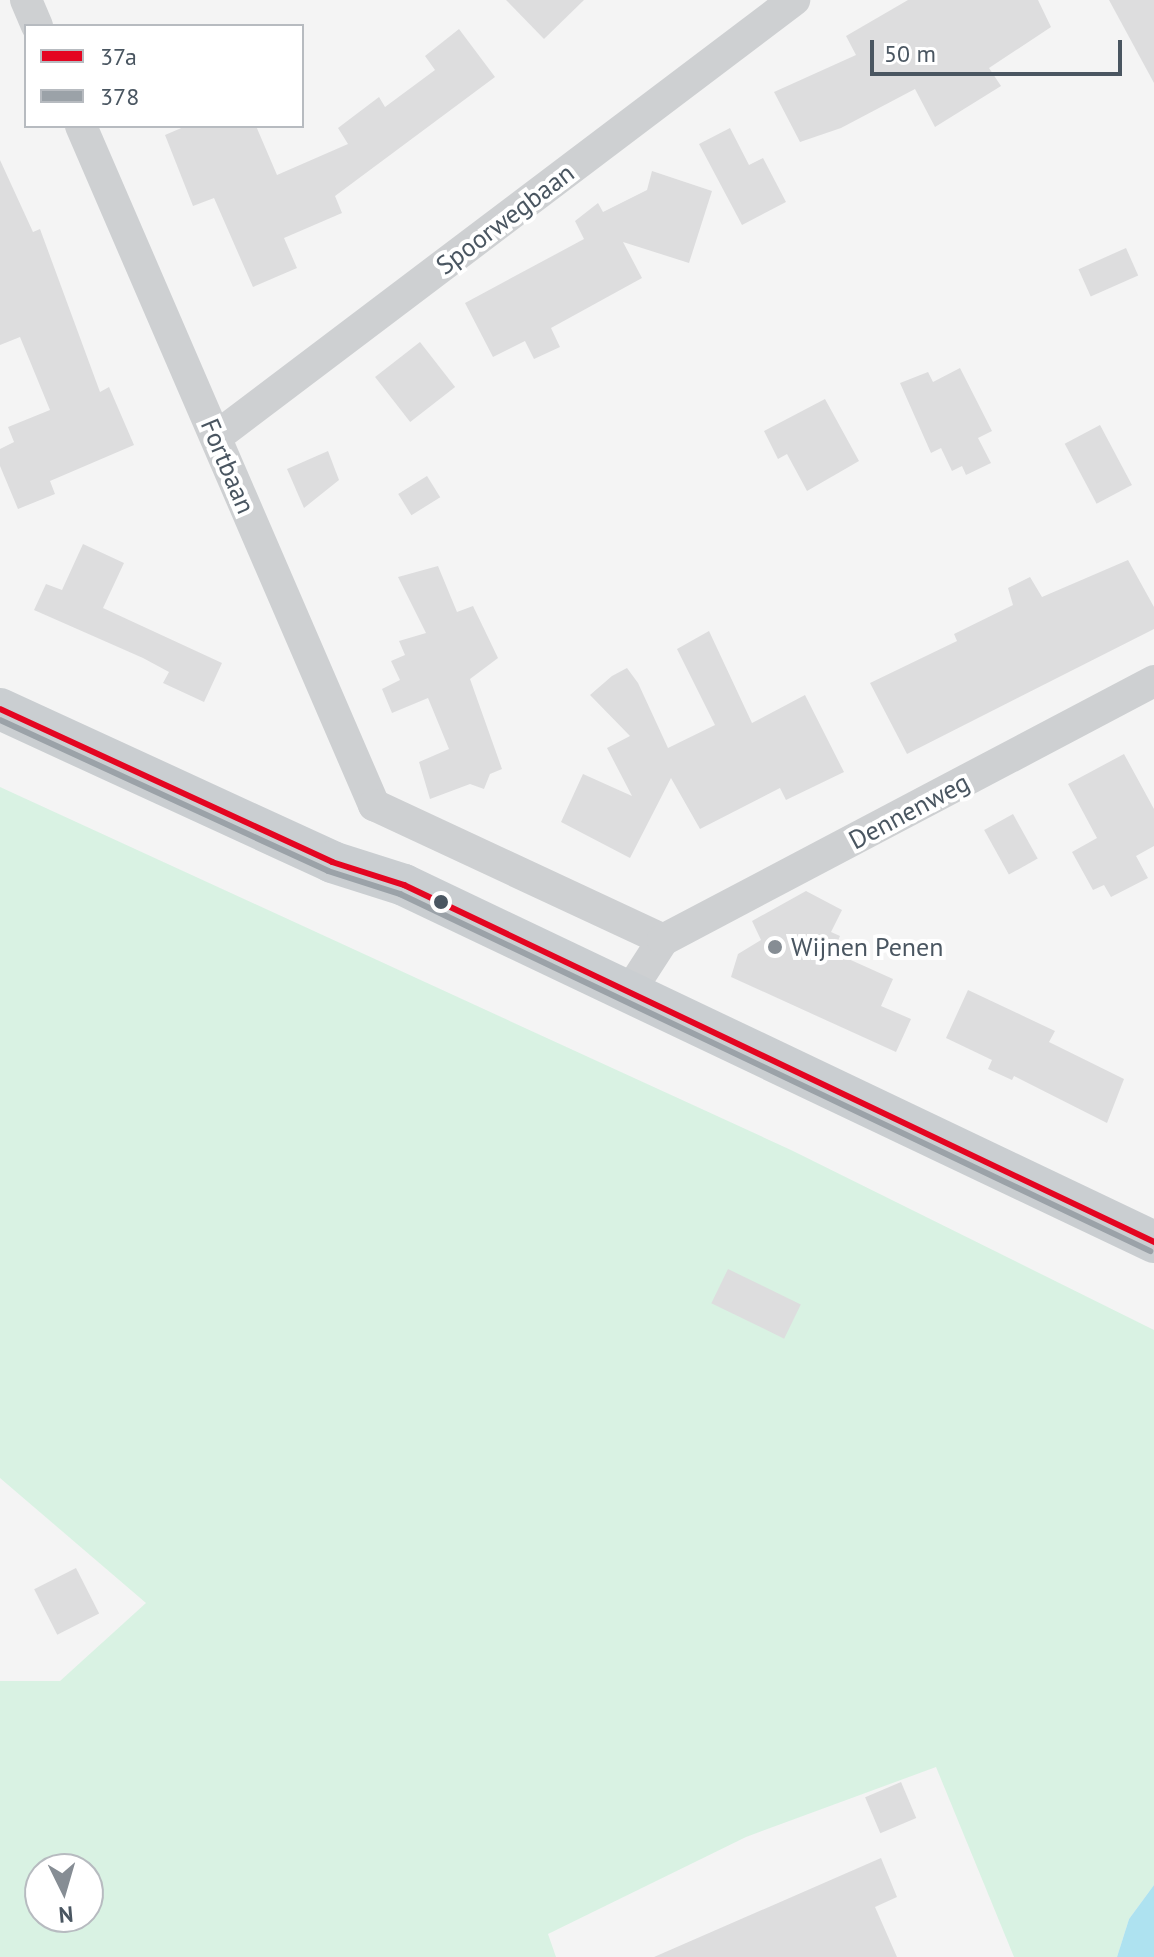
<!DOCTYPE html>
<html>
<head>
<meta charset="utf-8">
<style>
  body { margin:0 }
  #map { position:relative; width:1154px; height:1957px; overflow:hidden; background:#f4f4f4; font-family:"PT Sans",sans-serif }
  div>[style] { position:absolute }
  .green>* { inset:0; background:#d9f2e3 }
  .water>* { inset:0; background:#aee2f0 }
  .building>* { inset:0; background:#ddddde; transform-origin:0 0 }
  .minor>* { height:32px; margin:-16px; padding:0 16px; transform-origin:16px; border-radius:16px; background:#ced0d2 }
  .major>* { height:42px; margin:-21px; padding:0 21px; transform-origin:21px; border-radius:21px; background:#caced1 }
  .bus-1>* { height:6px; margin:-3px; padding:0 3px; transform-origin:3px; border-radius:3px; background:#e40521 }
  .bus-2>* { height:6px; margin:-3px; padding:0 3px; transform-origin:3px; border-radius:3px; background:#9ba2a8 }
  .dots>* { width:22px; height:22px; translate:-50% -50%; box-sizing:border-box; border:4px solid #fff; border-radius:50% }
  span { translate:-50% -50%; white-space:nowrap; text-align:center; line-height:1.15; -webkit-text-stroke:8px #fff; paint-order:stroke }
  .street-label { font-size:26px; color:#4a5661 }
  .poi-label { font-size:26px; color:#4a5661 }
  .left { translate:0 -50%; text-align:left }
  .legend { position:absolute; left:24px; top:24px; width:280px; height:104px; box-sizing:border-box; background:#fff; border:2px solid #b7bbc0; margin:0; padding:10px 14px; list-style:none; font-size:24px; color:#4a5661 }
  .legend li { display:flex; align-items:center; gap:16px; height:40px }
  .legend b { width:40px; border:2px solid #b7bbc0 }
  .north { position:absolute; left:24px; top:1853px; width:80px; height:80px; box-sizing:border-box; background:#fff; border:2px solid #b7bbc0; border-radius:50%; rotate:175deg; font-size:22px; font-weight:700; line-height:32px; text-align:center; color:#4a5661 }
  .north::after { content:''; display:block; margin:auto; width:28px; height:36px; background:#868d94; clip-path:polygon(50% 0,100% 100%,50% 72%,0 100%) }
  .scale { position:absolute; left:870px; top:40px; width:252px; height:36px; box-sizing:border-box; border:4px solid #4a5661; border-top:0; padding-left:10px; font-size:24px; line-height:28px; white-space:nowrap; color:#4a5661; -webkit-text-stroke:6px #fff; paint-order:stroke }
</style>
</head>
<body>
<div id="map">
  <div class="green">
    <div style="clip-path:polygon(evenodd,0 787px,791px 1150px,1154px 1330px,1154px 1885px,1129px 1919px,1117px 1957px,1014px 1957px,936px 1767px,746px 1837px,548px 1934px,556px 1957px,0 1957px,0 1681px,60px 1681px,146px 1603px,0 1478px,0 787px,40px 1869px,88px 1869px,88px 1917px,40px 1917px,40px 1869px)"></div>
  </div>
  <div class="water">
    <div style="clip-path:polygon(1154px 1885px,1154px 1957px,1117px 1957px,1129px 1919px)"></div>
  </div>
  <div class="building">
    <div style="clip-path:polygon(506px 0,584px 0,544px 39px)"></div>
    <div style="clip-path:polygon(908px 0,1038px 0,1051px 27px,989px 68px,1001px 86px,935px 127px,915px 89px,841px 128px,800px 142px,774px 92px,856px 55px,846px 36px)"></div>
    <div style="clip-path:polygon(1109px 0,1154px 0,1154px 83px)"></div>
    <div style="clip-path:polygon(459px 29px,495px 77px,335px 196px,342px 213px,284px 238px,297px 268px,253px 287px,214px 198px,193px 206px,165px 135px,186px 126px,256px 126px,277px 175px,348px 144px,338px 128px,379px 97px,385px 107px,435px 70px,425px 56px)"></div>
    <div style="clip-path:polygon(730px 128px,749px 165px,763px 158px,786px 202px,742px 225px,699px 144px)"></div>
    <div style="clip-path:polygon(0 160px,33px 232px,40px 229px,100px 392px,109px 387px,134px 445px,50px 481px,55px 494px,18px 509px,0 466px,0 449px,14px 442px,8px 427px,50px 410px,20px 337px,0 345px)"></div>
    <div style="clip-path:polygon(652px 171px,712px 191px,689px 263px,623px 242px,642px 278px,551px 328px,560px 347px,534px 359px,525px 341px,493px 357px,465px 303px,584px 239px,575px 221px,598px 203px,603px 212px,647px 190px)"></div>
    <div style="left:1126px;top:248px;width:30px;height:52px;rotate:66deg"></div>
    <div style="left:420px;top:342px;width:57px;height:57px;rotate:52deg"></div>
    <div style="clip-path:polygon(960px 368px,992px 431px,978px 438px,991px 463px,966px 475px,962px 466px,952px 471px,941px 448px,931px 453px,900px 383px,928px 372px,933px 382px)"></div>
    <div style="clip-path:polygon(825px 399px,859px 461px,807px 491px,787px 454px,778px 459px,764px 431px)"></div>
    <div style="left:1100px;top:425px;width:68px;height:40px;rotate:62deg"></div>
    <div style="clip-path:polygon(328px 451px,339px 480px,304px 508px,287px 469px)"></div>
    <div style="left:427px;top:476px;width:25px;height:34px;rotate:58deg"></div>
    <div style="clip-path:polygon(83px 544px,124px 563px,103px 608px,222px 663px,204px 702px,163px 683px,169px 672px,143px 658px,34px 610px,46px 584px,62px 590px)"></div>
    <div style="clip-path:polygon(1128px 560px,1154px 607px,1154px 629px,907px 754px,870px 683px,957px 641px,954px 634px,1013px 605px,1008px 588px,1030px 577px,1042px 597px)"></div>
    <div style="clip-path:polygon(438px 566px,457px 612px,473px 606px,498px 658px,470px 679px,502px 769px,490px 774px,484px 789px,470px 784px,430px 799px,419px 762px,449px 749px,428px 698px,392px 713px,382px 689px,400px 680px,391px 661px,405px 655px,399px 641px,426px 633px,398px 577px)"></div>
    <div style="clip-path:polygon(709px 631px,752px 723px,805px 695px,844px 772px,786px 800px,780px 788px,700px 829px,671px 778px,630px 858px,561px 822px,583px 774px,632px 796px,607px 748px,630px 736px,590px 695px,612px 676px,627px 668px,638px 683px,668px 748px,715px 725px,677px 649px)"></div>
    <div style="clip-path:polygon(1124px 754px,1154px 809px,1154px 846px,1136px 856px,1148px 878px,1111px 897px,1104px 885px,1093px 890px,1072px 852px,1097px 838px,1068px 784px)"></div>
    <div style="left:1013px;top:814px;width:51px;height:33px;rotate:61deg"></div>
    <div style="clip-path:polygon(806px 891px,842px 910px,831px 932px,840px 936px,833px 952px,893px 979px,881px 1006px,911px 1019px,896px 1052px,731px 977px,738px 954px,761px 940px,752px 921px)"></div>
    <div style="clip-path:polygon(968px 990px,1055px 1031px,1049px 1042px,1124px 1079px,1107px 1123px,1014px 1076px,1012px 1080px,988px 1069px,992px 1060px,946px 1038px)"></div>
    <div style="left:728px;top:1269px;width:81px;height:38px;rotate:26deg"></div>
    <div style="left:76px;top:1568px;width:51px;height:47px;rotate:63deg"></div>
    <div style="left:901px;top:1782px;width:39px;height:39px;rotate:67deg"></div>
    <div style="clip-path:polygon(881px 1858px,897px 1897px,875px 1907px,897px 1957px,654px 1957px)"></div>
  </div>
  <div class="minor">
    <div style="left:26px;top:0;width:28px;rotate:67deg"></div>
    <div style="left:81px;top:126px;width:740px;rotate:66.66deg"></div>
    <div style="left:374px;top:805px;width:319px;rotate:25deg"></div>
    <div style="left:216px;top:437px;width:725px;rotate:-37.09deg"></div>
    <div style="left:628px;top:994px;width:64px;rotate:-57.1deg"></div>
    <div style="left:663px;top:940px;width:555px;rotate:-27.81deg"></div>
  </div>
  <div class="major">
    <div style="left:0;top:709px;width:366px;rotate:24.7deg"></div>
    <div style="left:332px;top:862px;width:76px;rotate:17.7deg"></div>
    <div style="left:404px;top:885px;width:831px;rotate:25.45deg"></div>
  </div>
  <div class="bus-1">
    <div style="left:0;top:709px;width:366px;rotate:24.7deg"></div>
    <div style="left:332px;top:862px;width:76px;rotate:17.7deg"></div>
    <div style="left:404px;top:885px;width:831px;rotate:25.45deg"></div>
  </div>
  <div class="bus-2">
    <div style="left:0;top:720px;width:361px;rotate:24.7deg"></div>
    <div style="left:328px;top:871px;width:76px;rotate:17.7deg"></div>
    <div style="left:400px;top:894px;width:831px;rotate:25.45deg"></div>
  </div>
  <div class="dots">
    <div style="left:441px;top:902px;background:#4a5661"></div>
    <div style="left:775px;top:947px;background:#868d94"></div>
  </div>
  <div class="street-label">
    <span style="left:505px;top:219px;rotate:-37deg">Spoorwegbaan</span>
    <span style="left:228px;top:466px;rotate:67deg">Fortbaan</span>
    <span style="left:909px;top:811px;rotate:-28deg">Dennenweg</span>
  </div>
  <div class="poi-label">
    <span class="left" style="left:791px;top:947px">Wijnen Penen</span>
  </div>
  <ul class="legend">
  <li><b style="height:10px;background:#e40521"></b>37a</li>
  <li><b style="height:10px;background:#9ba2a8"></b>378</li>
  </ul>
  <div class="north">N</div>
  <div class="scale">50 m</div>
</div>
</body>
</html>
